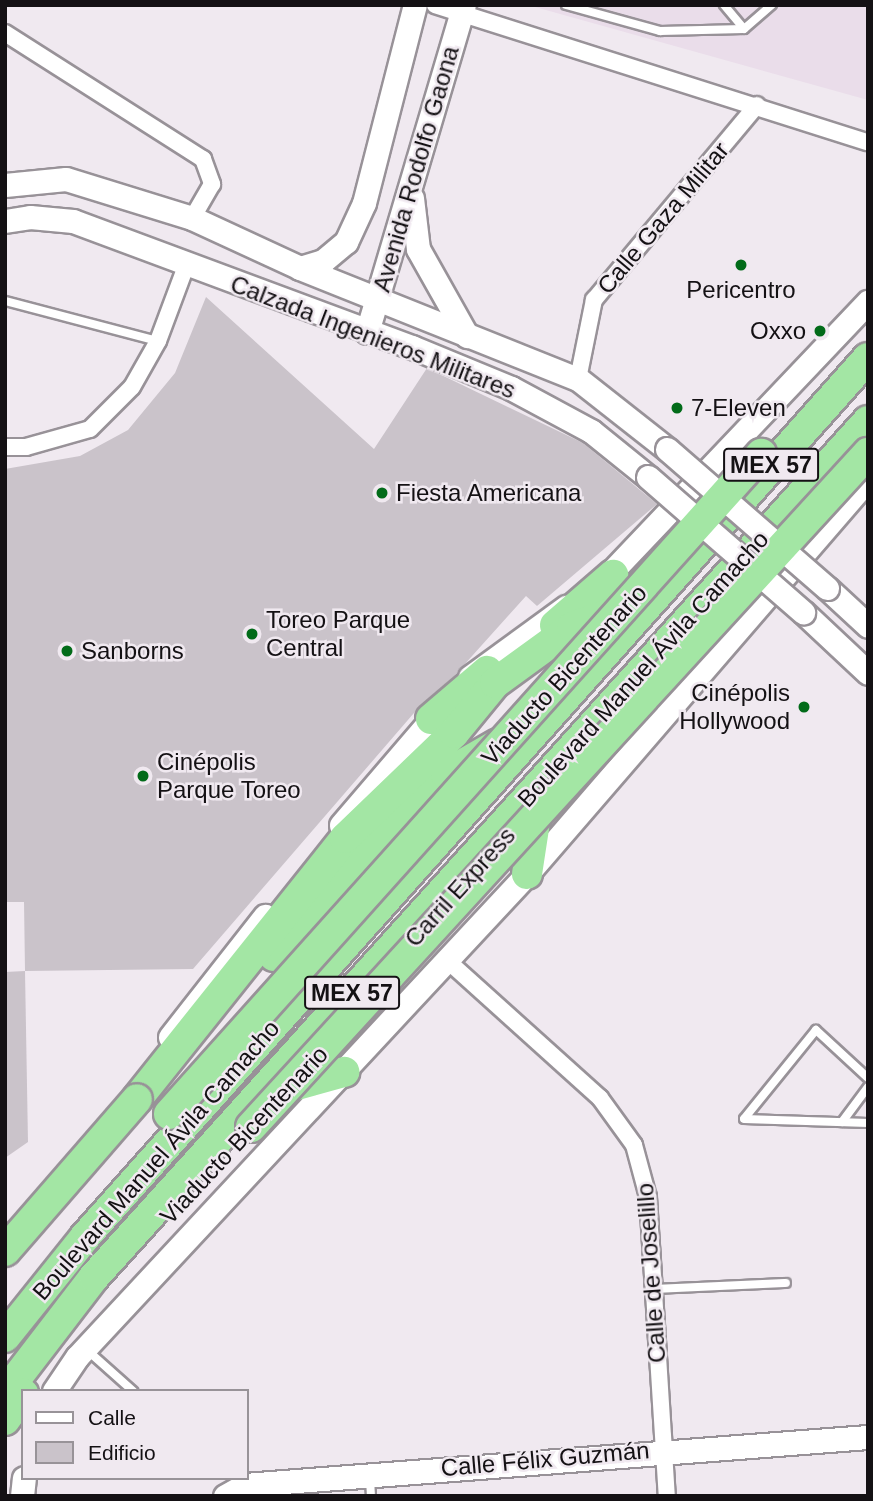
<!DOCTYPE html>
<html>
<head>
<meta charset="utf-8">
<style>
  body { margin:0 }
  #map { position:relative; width:873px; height:1501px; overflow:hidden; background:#f0e9f0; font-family:Arial,sans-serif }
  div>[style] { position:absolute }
  .built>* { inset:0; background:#eaddea }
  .building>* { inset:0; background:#cac3ca }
  .roads { filter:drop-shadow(2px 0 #989298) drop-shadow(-2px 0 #989298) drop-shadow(0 2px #989298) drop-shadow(0 -2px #989298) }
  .lane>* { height:8px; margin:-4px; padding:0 4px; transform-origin:4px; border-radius:4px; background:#fff }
  .street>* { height:16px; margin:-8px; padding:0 8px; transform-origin:8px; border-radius:8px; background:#fff }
  .secondary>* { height:23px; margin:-11.5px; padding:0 11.5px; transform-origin:11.5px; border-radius:11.5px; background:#fff }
  .highway>* { height:30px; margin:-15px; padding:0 15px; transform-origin:15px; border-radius:15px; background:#a3e6a4 }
  .bridges { filter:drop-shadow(2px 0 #989298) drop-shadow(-2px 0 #989298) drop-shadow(0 2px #989298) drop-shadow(0 -2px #989298) }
  .secondary-bridge>* { height:23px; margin:-11.5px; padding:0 11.5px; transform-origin:11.5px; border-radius:11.5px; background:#fff }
  .highway-bridge>* { height:30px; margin:-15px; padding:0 15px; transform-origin:15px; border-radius:15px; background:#a3e6a4 }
  .dots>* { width:19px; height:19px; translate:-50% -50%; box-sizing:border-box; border:4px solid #f0e9f0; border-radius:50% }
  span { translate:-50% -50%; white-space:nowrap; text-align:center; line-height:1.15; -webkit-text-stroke:5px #f0e9f0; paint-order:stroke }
  .shield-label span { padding:2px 5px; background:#f0e9f0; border:2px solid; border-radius:5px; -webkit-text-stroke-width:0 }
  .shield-label { font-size:23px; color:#141114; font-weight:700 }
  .street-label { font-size:24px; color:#141114 }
  .poi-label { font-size:24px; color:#141114 }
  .right { translate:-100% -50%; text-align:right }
  .left { translate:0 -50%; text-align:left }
  .frame { position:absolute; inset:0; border:7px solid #141114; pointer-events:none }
  .legend { position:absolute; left:21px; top:1389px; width:228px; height:91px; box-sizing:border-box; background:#f0e9f0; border:2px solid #989398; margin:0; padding:9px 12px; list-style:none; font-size:21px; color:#141114 }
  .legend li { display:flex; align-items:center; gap:14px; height:35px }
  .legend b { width:35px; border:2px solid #989398 }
</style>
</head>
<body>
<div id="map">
  <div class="built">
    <div style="clip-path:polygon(528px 5px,868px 5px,868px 100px)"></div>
  </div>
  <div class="building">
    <div style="clip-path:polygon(206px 297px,374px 449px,427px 368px,583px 443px,657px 504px,537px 606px,526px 596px,455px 675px,420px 706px,193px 969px,25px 971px,24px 902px,5px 902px,5px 469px,80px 456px,128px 430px,175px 373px)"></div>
    <div style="clip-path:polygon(25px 971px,28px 1142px,5px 1158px,5px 972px)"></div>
  </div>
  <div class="roads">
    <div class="lane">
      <div style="left:566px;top:5px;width:98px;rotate:15.5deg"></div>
      <div style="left:660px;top:31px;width:84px;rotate:-1.4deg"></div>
      <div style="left:744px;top:29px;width:37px;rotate:-41deg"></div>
      <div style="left:724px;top:5px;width:31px;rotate:50deg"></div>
      <div style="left:5px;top:301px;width:158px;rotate:14.7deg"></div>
      <div style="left:868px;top:1078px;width:71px;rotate:-137.3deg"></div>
      <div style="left:816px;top:1030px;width:114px;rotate:129deg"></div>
      <div style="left:744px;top:1119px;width:124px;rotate:1.8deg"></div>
      <div style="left:842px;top:1122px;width:44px;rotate:-53.4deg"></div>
      <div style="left:653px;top:1289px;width:133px;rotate:-2.6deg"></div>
      <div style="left:87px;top:1350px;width:62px;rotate:41.7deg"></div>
      <div style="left:370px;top:1478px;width:18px;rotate:87deg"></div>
    </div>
    <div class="street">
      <div style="left:435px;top:5px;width:454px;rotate:17.6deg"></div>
      <div style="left:5px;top:33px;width:235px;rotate:32.5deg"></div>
      <div style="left:203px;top:159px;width:27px;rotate:70deg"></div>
      <div style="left:212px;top:184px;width:39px;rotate:120deg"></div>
      <div style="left:578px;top:379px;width:81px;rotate:-78.6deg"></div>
      <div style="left:594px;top:300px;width:254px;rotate:-50.1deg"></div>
      <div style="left:5px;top:447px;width:21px"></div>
      <div style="left:26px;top:447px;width:66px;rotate:-15.7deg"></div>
      <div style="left:90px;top:429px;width:59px;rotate:-45deg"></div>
      <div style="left:132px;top:387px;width:53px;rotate:-60.5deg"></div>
      <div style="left:158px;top:341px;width:80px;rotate:-69.5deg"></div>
      <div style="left:449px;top:962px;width:203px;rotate:42deg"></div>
      <div style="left:600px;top:1098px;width:58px;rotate:54.1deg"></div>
      <div style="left:634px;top:1145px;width:54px;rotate:74.9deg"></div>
      <div style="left:648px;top:1197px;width:300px;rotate:86.4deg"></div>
    </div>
    <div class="secondary">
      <div style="left:5px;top:185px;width:61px;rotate:-5.6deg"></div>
      <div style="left:66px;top:179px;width:132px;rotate:17.2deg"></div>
      <div style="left:192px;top:218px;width:119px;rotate:24.8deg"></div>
      <div style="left:300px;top:268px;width:299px;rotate:21.8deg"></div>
      <div style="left:578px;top:379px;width:113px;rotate:38.2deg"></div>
      <div style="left:412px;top:198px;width:51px;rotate:83.3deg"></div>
      <div style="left:418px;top:249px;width:100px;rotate:60.6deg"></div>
      <div style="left:5px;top:221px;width:25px;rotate:-9deg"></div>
      <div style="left:30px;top:217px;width:43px;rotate:5.3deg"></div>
      <div style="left:73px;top:221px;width:362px;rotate:20.4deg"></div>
      <div style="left:412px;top:347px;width:107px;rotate:22.5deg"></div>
      <div style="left:511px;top:388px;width:91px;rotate:28.3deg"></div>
      <div style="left:591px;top:431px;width:73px;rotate:38.9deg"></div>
      <div style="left:300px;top:268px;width:24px;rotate:-17deg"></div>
      <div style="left:323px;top:261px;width:30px;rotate:-40deg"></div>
      <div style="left:346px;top:242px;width:43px;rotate:-65.2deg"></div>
      <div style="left:364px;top:203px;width:204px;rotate:-75.6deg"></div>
      <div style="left:367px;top:332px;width:341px;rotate:-73.5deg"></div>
      <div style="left:600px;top:584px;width:389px;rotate:-46.5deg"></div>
      <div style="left:827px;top:588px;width:56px;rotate:42.8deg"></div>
      <div style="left:803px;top:612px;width:89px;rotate:43.2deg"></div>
      <div style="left:470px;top:677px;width:119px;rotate:-36.1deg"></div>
      <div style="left:341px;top:825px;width:155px;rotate:-49.4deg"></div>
      <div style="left:170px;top:1037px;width:154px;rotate:-51.9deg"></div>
      <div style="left:54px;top:1391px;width:41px;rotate:-55.9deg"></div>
      <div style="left:77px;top:1357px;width:660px;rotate:-47.03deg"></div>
      <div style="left:527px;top:874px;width:522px;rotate:-49.2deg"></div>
      <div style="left:22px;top:1496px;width:18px;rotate:-84deg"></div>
      <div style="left:225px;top:1496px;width:23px;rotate:-29deg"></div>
      <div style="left:245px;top:1485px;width:625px;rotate:-4.41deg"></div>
    </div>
    <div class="highway">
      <div style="left:555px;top:625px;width:77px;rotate:-40.8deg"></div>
      <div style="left:431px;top:719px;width:74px;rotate:-40.6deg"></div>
      <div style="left:527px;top:874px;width:73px;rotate:-81.3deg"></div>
      <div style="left:274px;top:956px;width:250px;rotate:-46.6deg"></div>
      <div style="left:446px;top:774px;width:60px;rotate:-30deg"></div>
      <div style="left:275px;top:1091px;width:72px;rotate:-15.4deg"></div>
      <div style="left:137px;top:1099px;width:334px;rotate:-51.4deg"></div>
      <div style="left:345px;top:838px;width:151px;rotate:-43.9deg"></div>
      <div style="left:454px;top:733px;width:65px;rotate:-50.6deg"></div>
      <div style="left:495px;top:683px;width:95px;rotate:-36deg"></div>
      <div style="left:572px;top:627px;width:62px;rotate:-19.9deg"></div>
      <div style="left:5px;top:1337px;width:128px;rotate:-51.3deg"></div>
      <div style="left:85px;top:1237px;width:1177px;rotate:-48.31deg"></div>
      <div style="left:5px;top:1393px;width:146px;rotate:-52.5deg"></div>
      <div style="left:94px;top:1277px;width:1154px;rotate:-47.88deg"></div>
      <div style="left:5px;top:1420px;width:32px;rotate:-55deg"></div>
    </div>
  </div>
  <div class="bridges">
    <div class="secondary-bridge">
      <div style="left:667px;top:449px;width:212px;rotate:41deg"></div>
      <div style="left:648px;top:477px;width:206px;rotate:41.1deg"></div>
    </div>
    <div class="highway-bridge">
      <div style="left:169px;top:1114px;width:887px;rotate:-48.11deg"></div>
      <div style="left:251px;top:1127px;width:914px;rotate:-47.53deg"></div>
      <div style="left:5px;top:1251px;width:201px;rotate:-49deg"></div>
    </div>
  </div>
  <div class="dots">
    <div style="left:741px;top:265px;background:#026b19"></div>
    <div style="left:820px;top:331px;background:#026b19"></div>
    <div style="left:677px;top:408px;background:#026b19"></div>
    <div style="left:382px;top:493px;background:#026b19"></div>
    <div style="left:252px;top:634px;background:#026b19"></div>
    <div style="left:67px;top:651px;background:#026b19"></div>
    <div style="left:804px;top:707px;background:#026b19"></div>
    <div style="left:143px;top:776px;background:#026b19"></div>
  </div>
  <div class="shield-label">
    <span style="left:771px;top:465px">MEX 57</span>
    <span style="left:352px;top:993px">MEX 57</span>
  </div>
  <div class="street-label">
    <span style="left:416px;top:169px;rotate:-74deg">Avenida Rodolfo Gaona</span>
    <span style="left:663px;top:218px;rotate:-50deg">Calle Gaza Militar</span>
    <span style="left:373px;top:337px;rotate:21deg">Calzada Ingenieros Militares</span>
    <span style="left:643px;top:669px;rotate:-48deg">Boulevard Manuel Ávila Camacho</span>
    <span style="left:564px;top:675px;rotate:-48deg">Viaducto Bicentenario</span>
    <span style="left:460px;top:887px;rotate:-48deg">Carril Express</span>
    <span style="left:244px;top:1135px;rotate:-47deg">Viaducto Bicentenario</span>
    <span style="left:156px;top:1160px;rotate:-49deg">Boulevard Manuel Ávila Camacho</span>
    <span style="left:651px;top:1273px;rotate:-94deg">Calle de Joselillo</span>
    <span style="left:545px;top:1459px;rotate:-5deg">Calle Félix Guzmán</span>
  </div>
  <div class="poi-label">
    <span style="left:741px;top:290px">Pericentro</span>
    <span class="right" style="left:806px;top:331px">Oxxo</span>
    <span class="left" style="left:691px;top:408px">7-Eleven</span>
    <span class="left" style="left:396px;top:493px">Fiesta Americana</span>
    <span class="left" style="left:266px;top:634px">Toreo Parque<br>Central</span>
    <span class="left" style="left:81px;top:651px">Sanborns</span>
    <span class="right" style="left:790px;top:707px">Cinépolis<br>Hollywood</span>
    <span class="left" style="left:157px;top:776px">Cinépolis<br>Parque Toreo</span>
  </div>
  <div class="frame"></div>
  <ul class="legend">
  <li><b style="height:9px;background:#fff"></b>Calle</li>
  <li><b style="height:19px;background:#cac3ca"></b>Edificio</li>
  </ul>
</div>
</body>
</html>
